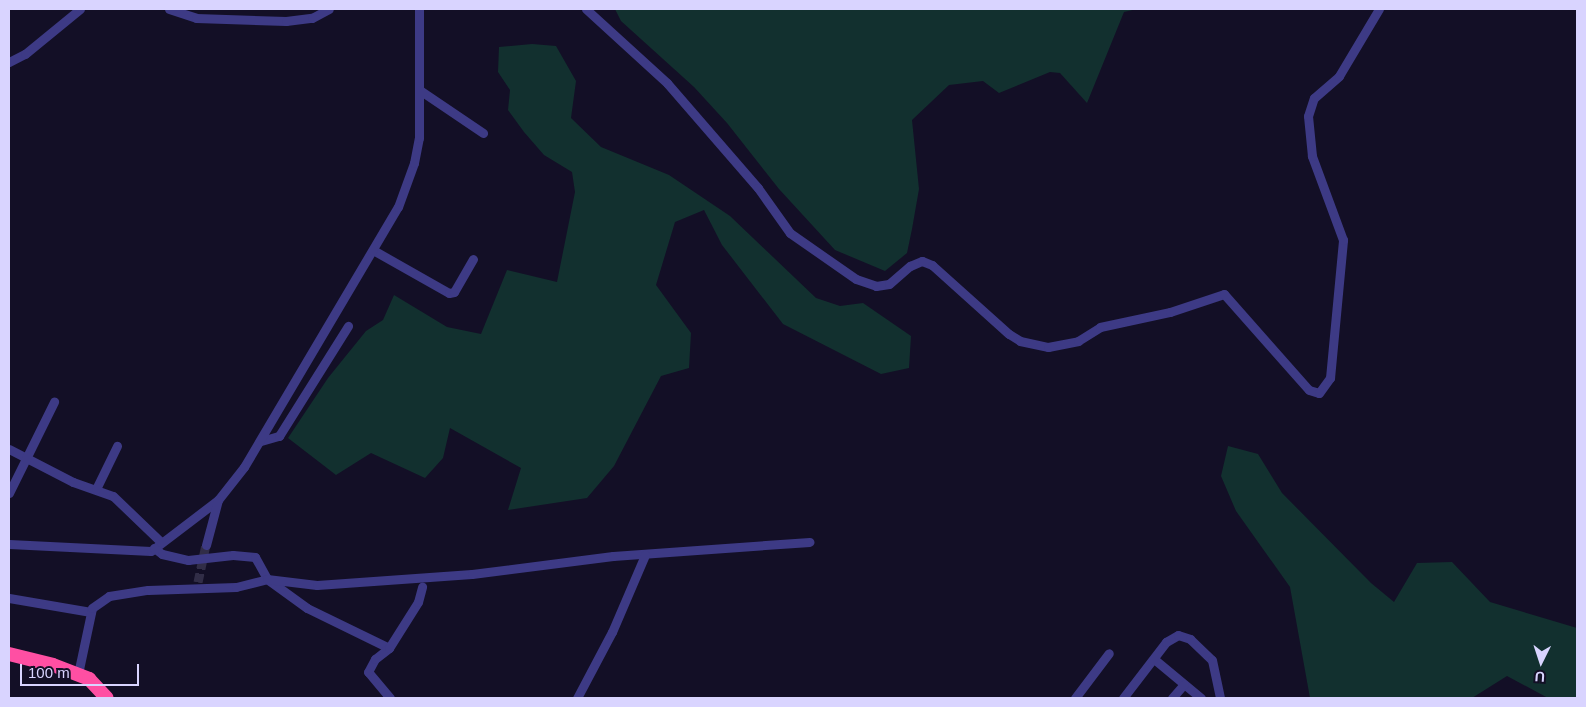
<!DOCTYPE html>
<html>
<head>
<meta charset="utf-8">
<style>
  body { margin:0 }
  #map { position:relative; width:1586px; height:707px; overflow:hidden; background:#130f26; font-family:Helvetica,sans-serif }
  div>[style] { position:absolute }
  .green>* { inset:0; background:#12302f }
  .minor-tunnel>* { height:9px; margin-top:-4.5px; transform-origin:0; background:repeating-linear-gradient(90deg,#312d47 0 9px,transparent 0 13.5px) }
  .minor>* { height:9px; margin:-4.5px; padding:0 4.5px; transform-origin:4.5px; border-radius:4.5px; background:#3d3a85 }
  .highway>* { height:14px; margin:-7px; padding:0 7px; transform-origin:7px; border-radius:7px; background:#ff4fa3 }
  span { translate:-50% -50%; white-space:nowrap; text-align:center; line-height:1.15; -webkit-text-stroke:5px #130f26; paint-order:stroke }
  .frame { position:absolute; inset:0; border:10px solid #d9d4ff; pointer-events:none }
  .north { position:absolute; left:1516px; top:637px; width:50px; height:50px; -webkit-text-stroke:4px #130f26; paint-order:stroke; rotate:184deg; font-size:14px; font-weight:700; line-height:20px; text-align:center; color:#d9d4ff }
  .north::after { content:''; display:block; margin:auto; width:18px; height:22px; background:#d9d4ff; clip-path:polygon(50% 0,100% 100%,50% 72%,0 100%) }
  .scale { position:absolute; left:20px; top:664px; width:119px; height:22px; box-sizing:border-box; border:2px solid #d9d4ff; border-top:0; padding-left:6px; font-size:15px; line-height:18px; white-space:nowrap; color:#d9d4ff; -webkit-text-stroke:4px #130f26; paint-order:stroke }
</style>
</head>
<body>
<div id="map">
  <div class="green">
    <div style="clip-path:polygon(615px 9px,1137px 9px,1124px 12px,1087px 103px,1060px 73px,1050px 72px,999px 93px,983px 81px,949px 85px,912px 120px,919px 189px,912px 229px,907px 253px,885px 271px,835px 250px,779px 189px,727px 123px,694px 87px,621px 21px)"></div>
    <div style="clip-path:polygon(532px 44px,556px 46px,576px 81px,571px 118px,601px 147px,669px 175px,730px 216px,816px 298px,840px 306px,863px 303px,911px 336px,909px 368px,881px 374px,783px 324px,722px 245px,704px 210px,675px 222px,656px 285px,691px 333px,689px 368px,661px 376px,614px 466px,587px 498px,508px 510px,521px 468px,450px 428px,443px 458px,425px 478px,371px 453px,336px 475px,288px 438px,328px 378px,366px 331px,383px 320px,394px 295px,447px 327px,481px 334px,507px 270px,557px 282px,575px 192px,572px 172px,544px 155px,524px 132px,508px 110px,510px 90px,498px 72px,499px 47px)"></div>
    <div style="clip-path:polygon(1228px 446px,1258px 454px,1282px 493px,1371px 583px,1394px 602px,1417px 563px,1452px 562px,1490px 602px,1577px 628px,1577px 698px,1548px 698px,1507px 676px,1472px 698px,1310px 698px,1290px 587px,1236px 511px,1221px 476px)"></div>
  </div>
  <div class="minor-tunnel">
    <div style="left:198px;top:582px;width:38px;rotate:-78deg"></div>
  </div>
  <div class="minor">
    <div style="left:169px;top:9px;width:28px;rotate:18deg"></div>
    <div style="left:196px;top:18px;width:90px;rotate:1.9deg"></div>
    <div style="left:286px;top:21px;width:26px;rotate:-7deg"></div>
    <div style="left:312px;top:18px;width:19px;rotate:-28deg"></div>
    <div style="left:586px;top:9px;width:110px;rotate:42.4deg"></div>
    <div style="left:667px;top:83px;width:139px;rotate:49.1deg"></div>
    <div style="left:758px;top:188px;width:55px;rotate:54.6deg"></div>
    <div style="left:790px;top:233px;width:80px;rotate:34.9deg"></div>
    <div style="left:856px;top:279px;width:21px;rotate:19deg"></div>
    <div style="left:876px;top:286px;width:13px;rotate:-9deg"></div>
    <div style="left:889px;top:284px;width:28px;rotate:-41deg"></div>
    <div style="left:910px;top:266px;width:13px;rotate:-23deg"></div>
    <div style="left:922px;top:261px;width:11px;rotate:22deg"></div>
    <div style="left:932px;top:265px;width:103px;rotate:41.9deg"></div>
    <div style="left:1009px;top:334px;width:13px;rotate:32deg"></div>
    <div style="left:1020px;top:341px;width:29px;rotate:12deg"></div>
    <div style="left:1048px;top:347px;width:31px;rotate:-11deg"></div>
    <div style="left:1078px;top:341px;width:26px;rotate:-32deg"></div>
    <div style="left:1100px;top:327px;width:72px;rotate:-12.1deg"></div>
    <div style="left:1170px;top:312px;width:57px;rotate:-18.4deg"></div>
    <div style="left:1224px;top:294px;width:128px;rotate:48.5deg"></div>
    <div style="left:1309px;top:390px;width:10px;rotate:17deg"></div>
    <div style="left:1319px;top:393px;width:19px;rotate:-54deg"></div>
    <div style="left:1330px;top:378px;width:139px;rotate:-84.6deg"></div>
    <div style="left:1343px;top:240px;width:90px;rotate:-110.3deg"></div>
    <div style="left:1312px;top:156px;width:40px;rotate:-95.7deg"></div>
    <div style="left:1308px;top:116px;width:19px;rotate:-72deg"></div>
    <div style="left:1314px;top:98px;width:33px;rotate:-41deg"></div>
    <div style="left:1339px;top:76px;width:78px;rotate:-59.2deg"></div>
    <div style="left:9px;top:62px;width:18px;rotate:-27deg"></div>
    <div style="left:25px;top:54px;width:71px;rotate:-39.3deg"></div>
    <div style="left:421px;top:91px;width:75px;rotate:34.1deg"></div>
    <div style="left:373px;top:250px;width:87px;rotate:29.5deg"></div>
    <div style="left:449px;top:293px;width:5px;rotate:-11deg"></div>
    <div style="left:454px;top:292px;width:38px;rotate:-60deg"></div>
    <div style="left:261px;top:441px;width:19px;rotate:-16deg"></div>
    <div style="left:279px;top:436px;width:130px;rotate:-57.9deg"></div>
    <div style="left:9px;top:449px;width:72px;rotate:27.3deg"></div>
    <div style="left:73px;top:482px;width:42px;rotate:19.3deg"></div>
    <div style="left:113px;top:496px;width:66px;rotate:43.8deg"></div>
    <div style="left:96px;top:489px;width:48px;rotate:-64deg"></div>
    <div style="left:9px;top:493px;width:102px;rotate:-63.7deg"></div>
    <div style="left:9px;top:544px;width:142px;rotate:2.8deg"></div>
    <div style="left:151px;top:551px;width:84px;rotate:-37.3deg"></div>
    <div style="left:218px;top:500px;width:42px;rotate:-51.8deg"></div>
    <div style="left:244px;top:467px;width:302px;rotate:-59.4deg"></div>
    <div style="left:398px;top:207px;width:47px;rotate:-70deg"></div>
    <div style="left:414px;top:163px;width:25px;rotate:-79deg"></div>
    <div style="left:419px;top:138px;width:129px;rotate:-90deg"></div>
    <div style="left:206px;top:545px;width:47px;rotate:-75.1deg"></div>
    <div style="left:154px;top:548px;width:10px;rotate:37deg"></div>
    <div style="left:162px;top:554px;width:27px;rotate:13deg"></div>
    <div style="left:188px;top:560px;width:45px;rotate:-6.3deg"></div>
    <div style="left:233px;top:555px;width:22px;rotate:5deg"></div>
    <div style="left:255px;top:557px;width:25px;rotate:61deg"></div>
    <div style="left:267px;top:579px;width:49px;rotate:35.9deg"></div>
    <div style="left:307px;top:608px;width:91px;rotate:26deg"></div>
    <div style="left:9px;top:598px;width:83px;rotate:9.7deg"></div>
    <div style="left:1154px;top:659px;width:61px;rotate:39.7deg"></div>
    <div style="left:78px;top:674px;width:67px;rotate:-78deg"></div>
    <div style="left:92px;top:608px;width:21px;rotate:-35deg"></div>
    <div style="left:109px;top:596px;width:39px;rotate:-9deg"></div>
    <div style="left:148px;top:590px;width:88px;rotate:-2deg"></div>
    <div style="left:236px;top:587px;width:32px;rotate:-14deg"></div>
    <div style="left:267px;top:579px;width:50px;rotate:6.8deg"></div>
    <div style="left:317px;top:585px;width:155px;rotate:-4.1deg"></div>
    <div style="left:472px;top:574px;width:142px;rotate:-7.3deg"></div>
    <div style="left:613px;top:556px;width:197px;rotate:-4.1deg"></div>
    <div style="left:390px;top:698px;width:34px;rotate:-130deg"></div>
    <div style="left:368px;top:672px;width:15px;rotate:-62deg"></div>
    <div style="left:375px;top:659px;width:18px;rotate:-38deg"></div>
    <div style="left:389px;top:648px;width:54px;rotate:-57.8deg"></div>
    <div style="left:418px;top:602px;width:16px;rotate:-75deg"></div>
    <div style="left:577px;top:698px;width:75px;rotate:-62.1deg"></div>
    <div style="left:612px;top:632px;width:84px;rotate:-66.8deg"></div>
    <div style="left:1075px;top:698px;width:56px;rotate:-52.9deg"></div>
    <div style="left:1123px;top:698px;width:71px;rotate:-52.5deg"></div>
    <div style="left:1166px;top:642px;width:14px;rotate:-30deg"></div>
    <div style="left:1178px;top:635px;width:13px;rotate:18deg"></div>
    <div style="left:1190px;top:639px;width:30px;rotate:44deg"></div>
    <div style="left:1212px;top:660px;width:39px;rotate:78deg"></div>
    <div style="left:1172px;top:698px;width:18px;rotate:-49deg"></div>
  </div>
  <div class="highway">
    <div style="left:9px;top:654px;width:45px;rotate:14deg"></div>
    <div style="left:53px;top:665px;width:39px;rotate:21deg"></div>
    <div style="left:89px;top:679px;width:26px;rotate:47deg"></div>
  </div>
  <div class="frame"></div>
  <div class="north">U</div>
  <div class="scale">100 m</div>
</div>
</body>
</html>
